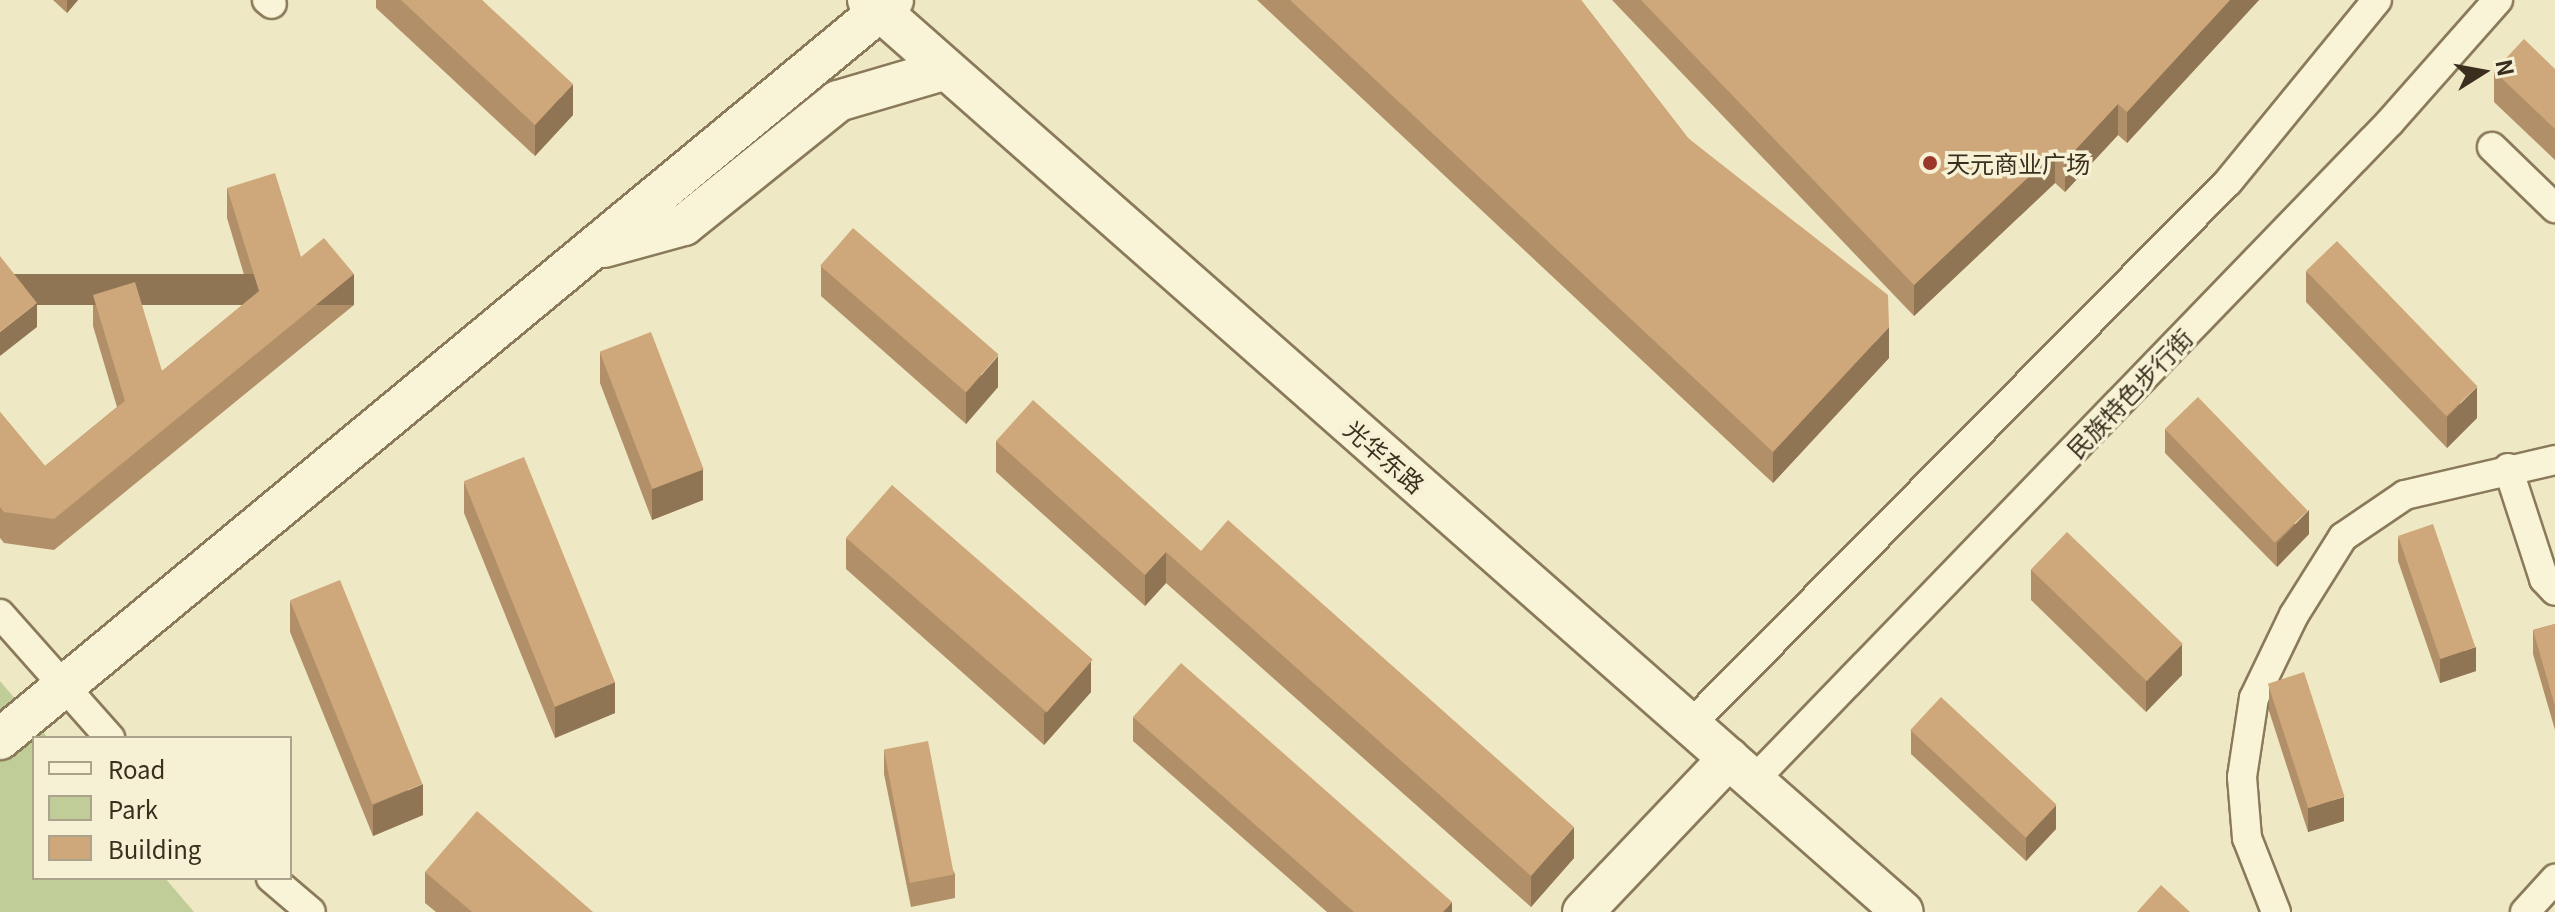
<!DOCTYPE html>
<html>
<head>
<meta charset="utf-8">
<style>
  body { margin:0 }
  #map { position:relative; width:2555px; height:912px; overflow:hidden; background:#efe8c4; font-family:Georgia,"Noto Sans SC",serif }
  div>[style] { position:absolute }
  .green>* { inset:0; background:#c0cd98 }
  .roads { filter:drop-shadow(2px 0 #8a7a5a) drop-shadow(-2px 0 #8a7a5a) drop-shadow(0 2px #8a7a5a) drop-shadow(0 -2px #8a7a5a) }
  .street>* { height:28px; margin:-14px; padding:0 14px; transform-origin:14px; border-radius:14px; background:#f9f4d8 }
  .secondary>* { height:40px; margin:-20px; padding:0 20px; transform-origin:20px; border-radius:20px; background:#f9f4d8 }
  .wall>* { inset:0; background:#b19069 }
  .shaded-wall>* { inset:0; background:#907555; transform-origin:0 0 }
  .building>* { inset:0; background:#cea77a; transform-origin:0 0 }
  .dots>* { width:22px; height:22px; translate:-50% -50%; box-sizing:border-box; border:4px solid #f6f1d4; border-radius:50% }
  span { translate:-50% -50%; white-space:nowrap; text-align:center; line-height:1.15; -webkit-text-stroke:7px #f6f1d4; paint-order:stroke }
  .poi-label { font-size:24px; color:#3a2f1e }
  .left { translate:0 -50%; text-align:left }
  .street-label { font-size:24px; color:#3a2f1e }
  .legend { position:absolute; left:32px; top:736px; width:260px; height:144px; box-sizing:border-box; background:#f6f1d4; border:2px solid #aba38b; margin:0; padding:10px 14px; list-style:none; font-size:24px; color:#3a2f1e }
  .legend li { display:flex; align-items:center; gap:16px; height:40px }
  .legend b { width:40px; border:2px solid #aba38b }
  .north { position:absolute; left:2443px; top:32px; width:80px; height:80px; -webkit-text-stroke:6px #f6f1d4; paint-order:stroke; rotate:79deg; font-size:22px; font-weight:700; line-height:32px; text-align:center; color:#3a2f1e }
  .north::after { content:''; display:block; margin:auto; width:28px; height:36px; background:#3a2f1e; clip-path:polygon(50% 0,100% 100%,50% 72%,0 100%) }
</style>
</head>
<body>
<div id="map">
  <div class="green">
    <div style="clip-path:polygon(0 681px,48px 738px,34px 738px,34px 878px,165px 878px,194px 912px,0 912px)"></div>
  </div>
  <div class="roads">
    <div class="street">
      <div style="left:267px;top:0;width:6px;rotate:39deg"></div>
      <div style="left:2492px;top:147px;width:88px;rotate:44.1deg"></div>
      <div style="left:2508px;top:468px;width:117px;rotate:72deg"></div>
      <div style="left:2544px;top:579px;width:16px;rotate:47deg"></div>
      <div style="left:0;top:614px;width:166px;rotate:48.4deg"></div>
      <div style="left:1691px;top:724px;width:763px;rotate:-45.27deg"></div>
      <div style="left:2228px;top:182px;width:235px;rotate:-50.7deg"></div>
      <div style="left:1754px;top:780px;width:915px;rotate:-45.97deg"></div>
      <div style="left:2390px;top:122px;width:163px;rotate:-48.5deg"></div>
      <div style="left:271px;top:878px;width:52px;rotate:40.4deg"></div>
      <div style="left:2276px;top:912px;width:79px;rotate:-111.4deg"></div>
      <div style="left:2247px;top:838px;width:61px;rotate:-94.7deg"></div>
      <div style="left:2242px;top:777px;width:80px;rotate:-81.4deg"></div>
      <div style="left:2254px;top:698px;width:92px;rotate:-64.3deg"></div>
      <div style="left:2294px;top:615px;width:92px;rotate:-57.9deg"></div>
      <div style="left:2343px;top:537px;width:75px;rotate:-34.1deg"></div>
      <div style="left:2405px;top:495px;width:154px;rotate:-13.1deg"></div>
      <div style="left:2525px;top:912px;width:45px;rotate:-47.7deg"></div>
    </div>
    <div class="secondary">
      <div style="left:868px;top:0;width:1379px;rotate:41.39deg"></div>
      <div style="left:604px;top:247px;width:83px;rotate:-15.4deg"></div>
      <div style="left:684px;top:225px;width:198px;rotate:-38.8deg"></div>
      <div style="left:838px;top:101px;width:109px;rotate:-16.4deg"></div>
      <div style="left:0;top:739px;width:1159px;rotate:-39.61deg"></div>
      <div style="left:1583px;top:912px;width:212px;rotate:-46.5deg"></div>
    </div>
  </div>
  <div class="wall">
    <div style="clip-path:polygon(53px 0,78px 0,67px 13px)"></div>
    <div style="clip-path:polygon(376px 0,482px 0,573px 115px,535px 156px,376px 8px)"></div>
    <div style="clip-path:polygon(1257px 0,1581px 0,1688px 138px,1889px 358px,1773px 483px)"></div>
    <div style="clip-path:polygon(1612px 0,2259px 0,2127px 143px,2118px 135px,2065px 192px,2055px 183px,1914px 316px)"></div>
    <div style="clip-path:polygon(2555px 69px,2555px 160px,2494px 102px,2494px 71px)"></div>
    <div style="clip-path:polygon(227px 188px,301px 257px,354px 305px,54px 550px,4px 543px,0 538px,0 412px,45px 466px,117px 407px,93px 326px,93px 295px,162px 371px,251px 298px,227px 218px)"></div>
    <div style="clip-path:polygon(821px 266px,998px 387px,966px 424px,821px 296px)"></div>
    <div style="clip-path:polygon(2306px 271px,2477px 418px,2447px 448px,2306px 302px)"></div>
    <div style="clip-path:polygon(600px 352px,703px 500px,652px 520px,600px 383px)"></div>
    <div style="clip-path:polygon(2165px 429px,2309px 534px,2277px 567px,2165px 453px)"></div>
    <div style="clip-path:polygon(996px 441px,1201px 551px,1574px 858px,1531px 907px,1166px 583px,1145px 606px,996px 472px)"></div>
    <div style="clip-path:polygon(464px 482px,615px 713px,555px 738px,464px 513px)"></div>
    <div style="clip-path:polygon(2398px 537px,2476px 671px,2440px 683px,2398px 561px)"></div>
    <div style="clip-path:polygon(846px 538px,1091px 692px,1044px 745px,846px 569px)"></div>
    <div style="clip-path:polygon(2031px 569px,2182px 675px,2146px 712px,2031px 600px)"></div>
    <div style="clip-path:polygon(290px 601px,423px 815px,373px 836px,290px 632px)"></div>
    <div style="clip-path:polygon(2555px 624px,2555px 730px,2533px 654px,2533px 630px)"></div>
    <div style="clip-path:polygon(2269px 687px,2344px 821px,2308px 832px,2269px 711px)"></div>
    <div style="clip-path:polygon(1133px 717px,1452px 912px,1327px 912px,1133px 741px)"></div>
    <div style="clip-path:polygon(1911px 730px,2056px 829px,2026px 861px,1911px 754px)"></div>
    <div style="clip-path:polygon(884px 750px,955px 874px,955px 898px,911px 907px,884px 774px)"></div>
    <div style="clip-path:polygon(425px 872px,593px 912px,436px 912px,425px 903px)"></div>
  </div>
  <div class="shaded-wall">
    <div style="clip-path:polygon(67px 0,78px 0,67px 13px)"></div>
    <div style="clip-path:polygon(2230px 0,2259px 0,2127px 143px,2127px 112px)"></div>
    <div style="clip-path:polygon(573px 84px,573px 115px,535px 156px,535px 125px)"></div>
    <div style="clip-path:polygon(2118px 104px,2118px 135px,2065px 192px,2065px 161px)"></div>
    <div style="clip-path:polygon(2055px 152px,2055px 183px,1914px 316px,1914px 285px)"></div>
    <div style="left:354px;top:274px;width:31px;height:387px;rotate:90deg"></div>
    <div style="clip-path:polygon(37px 303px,37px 327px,0 356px,0 332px)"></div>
    <div style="clip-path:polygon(1889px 327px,1889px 358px,1773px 483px,1773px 452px)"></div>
    <div style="clip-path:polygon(998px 356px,998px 387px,966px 424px,966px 393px)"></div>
    <div style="clip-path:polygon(2477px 387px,2477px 418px,2447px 448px,2447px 417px)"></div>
    <div style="clip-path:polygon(703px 469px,703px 500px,652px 520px,652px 489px)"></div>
    <div style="clip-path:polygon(2309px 510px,2309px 534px,2277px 567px,2277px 543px)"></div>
    <div style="clip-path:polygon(1166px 552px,1166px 583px,1145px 606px,1145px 575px)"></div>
    <div style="clip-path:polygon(2182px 644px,2182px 675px,2146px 712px,2146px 681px)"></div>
    <div style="clip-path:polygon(2476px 647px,2476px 671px,2440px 683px,2440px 659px)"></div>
    <div style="clip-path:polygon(1091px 661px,1091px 692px,1044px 745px,1044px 714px)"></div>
    <div style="clip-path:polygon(615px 682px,615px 713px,555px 738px,555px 707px)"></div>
    <div style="clip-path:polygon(423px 784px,423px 815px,373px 836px,373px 805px)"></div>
    <div style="clip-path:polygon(2344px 797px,2344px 821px,2308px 832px,2308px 808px)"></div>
    <div style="clip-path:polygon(2056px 805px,2056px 829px,2026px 861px,2026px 837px)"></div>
    <div style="clip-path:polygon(1574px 827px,1574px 858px,1531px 907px,1531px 876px)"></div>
    <div style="clip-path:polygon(1452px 902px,1452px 912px,1443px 912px)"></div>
  </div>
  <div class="building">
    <div style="clip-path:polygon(401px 0,482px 0,573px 84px,535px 125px)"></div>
    <div style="clip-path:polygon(1290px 0,1581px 0,1688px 138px,1888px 295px,1889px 327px,1773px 452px)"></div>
    <div style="clip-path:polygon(1641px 0,2230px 0,2127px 112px,2118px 104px,2065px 161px,2055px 152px,1914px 285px)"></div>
    <div style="clip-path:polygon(2524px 39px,2555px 69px,2555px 129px,2494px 71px)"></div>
    <div style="clip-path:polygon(275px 173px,301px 257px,324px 238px,354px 274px,54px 519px,4px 512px,0 507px,0 412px,45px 466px,125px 401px,93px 295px,135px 282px,162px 371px,259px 291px,227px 188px)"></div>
    <div style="left:853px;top:228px;width:193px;height:50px;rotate:41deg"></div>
    <div style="left:2337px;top:241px;width:202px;height:43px;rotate:46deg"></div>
    <div style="clip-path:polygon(0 256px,37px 303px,0 332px)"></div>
    <div style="left:651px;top:332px;width:147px;height:55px;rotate:69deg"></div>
    <div style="left:2198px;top:397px;width:158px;height:46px;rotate:46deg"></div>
    <div style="clip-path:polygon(1033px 400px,1201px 551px,1228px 520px,1574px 827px,1531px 876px,1166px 552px,1145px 575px,996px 441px)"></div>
    <div style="left:524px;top:457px;width:243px;height:65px;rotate:68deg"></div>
    <div style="left:892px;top:485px;width:266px;height:70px;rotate:41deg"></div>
    <div style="left:2433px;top:524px;width:130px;height:37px;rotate:71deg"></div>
    <div style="left:2067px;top:532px;width:161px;height:52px;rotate:44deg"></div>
    <div style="left:340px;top:580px;width:220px;height:54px;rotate:68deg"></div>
    <div style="clip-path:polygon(2555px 624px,2555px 706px,2533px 630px)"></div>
    <div style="clip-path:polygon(1181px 663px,1452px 902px,1443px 912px,1354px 912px,1133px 717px)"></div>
    <div style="left:2304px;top:672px;width:131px;height:38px;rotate:72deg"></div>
    <div style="left:1941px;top:697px;width:158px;height:45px;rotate:43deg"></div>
    <div style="left:928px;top:741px;width:136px;height:45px;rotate:79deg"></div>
    <div style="clip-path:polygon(477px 811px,593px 912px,472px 912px,425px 872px)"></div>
    <div style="clip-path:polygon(2161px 885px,2190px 912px,2137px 912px)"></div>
  </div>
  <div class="dots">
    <div style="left:1930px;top:163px;background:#9a3729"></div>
  </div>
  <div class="poi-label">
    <span class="left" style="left:1946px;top:163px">天元商业广场</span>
  </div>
  <div class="street-label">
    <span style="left:2129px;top:393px;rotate:-46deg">民族特色步行街</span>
    <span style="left:1385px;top:456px;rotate:41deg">光华东路</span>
  </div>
  <ul class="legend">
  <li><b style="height:10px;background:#f9f4d8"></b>Road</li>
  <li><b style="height:22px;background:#c0cd98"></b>Park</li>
  <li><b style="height:22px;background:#cea77a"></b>Building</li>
  </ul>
  <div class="north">N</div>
</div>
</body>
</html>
